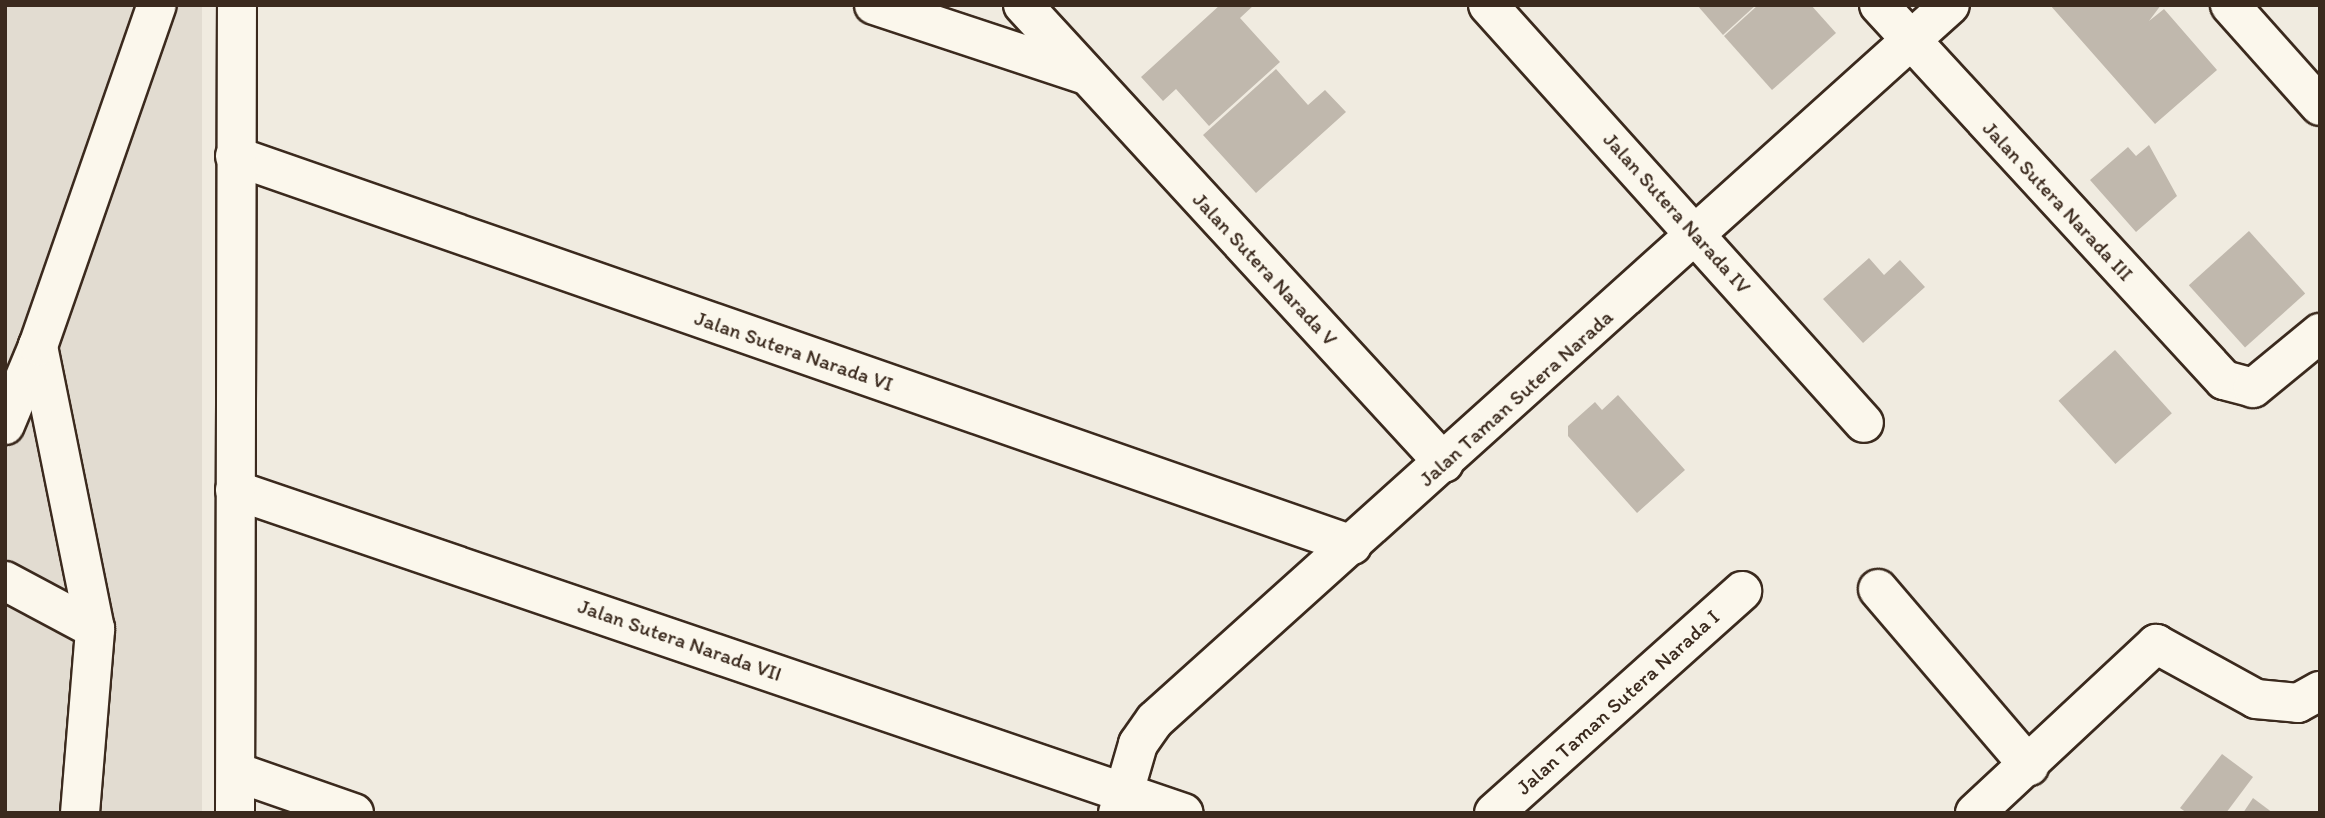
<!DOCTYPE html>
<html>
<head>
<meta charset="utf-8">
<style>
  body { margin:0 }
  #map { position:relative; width:2325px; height:818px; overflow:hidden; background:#f0ebe0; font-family:Itim,sans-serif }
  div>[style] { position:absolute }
  .built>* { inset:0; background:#e2dcd1; transform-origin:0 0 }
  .building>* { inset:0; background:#c0b8ad; transform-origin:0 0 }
  .roads { filter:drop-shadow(2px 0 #3b2a1e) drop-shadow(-2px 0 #3b2a1e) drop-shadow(0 2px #3b2a1e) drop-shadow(0 -2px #3b2a1e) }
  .minor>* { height:38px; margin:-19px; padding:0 19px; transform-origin:19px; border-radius:19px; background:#fbf7ec }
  span { translate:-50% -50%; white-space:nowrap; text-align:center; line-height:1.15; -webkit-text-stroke:5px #fbf7ec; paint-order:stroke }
  .street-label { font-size:21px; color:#3b2a1e }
  .frame { position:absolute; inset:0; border:7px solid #3b2a1e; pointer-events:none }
</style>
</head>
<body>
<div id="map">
  <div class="built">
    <div style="left:5px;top:5px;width:197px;height:808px"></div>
  </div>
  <div class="building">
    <div style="clip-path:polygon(1220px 5px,1254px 5px,1240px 18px,1280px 62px,1209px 126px,1176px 89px,1163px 101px,1141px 77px)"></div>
    <div style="clip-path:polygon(1697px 5px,1756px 5px,1723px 35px)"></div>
    <div style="clip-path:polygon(1758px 5px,1811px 5px,1836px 33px,1772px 90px,1724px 36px)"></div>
    <div style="clip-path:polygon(2050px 5px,2161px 5px,2149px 21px,2164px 9px,2217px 70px,2155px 124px)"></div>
    <div style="clip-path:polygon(1276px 69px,1308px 105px,1325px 90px,1346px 112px,1256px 193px,1203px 135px)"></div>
    <div style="clip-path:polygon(2149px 145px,2177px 196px,2136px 232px,2090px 180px,2128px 147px,2136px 156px)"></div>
    <div style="left:2249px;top:231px;width:84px;height:81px;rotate:48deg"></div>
    <div style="clip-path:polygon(1869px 258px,1884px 275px,1900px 260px,1925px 287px,1863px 343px,1823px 299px)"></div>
    <div style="left:2115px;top:350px;width:85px;height:76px;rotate:48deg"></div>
    <div style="clip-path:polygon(1618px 395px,1685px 470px,1637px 513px,1568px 436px,1568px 426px,1595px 402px,1602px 410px)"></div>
    <div style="clip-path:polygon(2222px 754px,2253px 777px,2226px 813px,2187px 813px,2180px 808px)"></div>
    <div style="clip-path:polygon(2253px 798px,2273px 813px,2243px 813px)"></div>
  </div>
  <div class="roads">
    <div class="minor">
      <div style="left:874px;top:5px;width:220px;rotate:18.3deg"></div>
      <div style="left:1023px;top:5px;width:622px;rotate:47.41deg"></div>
      <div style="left:1488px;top:5px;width:562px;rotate:48.03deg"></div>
      <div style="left:1879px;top:5px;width:510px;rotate:47.39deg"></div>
      <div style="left:2224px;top:380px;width:30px;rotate:15deg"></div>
      <div style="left:2253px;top:388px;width:87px;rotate:-39.4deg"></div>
      <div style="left:2230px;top:5px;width:135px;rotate:48.3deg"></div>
      <div style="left:235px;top:156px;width:1183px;rotate:19.2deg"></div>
      <div style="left:5px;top:425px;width:86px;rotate:-67.3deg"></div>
      <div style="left:235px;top:490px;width:1002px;rotate:18.8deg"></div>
      <div style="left:5px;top:581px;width:102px;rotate:28.1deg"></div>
      <div style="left:1878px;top:589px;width:233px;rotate:49.5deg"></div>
      <div style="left:236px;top:772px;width:125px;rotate:19.2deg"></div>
      <div style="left:80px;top:813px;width:185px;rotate:-85.3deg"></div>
      <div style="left:95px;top:629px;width:289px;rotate:-101.4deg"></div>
      <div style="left:38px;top:346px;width:361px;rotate:-70.8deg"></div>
      <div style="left:235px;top:813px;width:808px;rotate:-89.86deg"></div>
      <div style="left:1118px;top:813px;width:72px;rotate:-73.8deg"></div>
      <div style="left:1138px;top:744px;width:29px;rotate:-55deg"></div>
      <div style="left:1155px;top:720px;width:1069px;rotate:-41.97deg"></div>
      <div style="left:1494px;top:813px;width:333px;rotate:-41.8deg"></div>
      <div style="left:1975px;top:813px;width:248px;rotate:-43deg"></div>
      <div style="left:2156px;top:644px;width:114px;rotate:28.8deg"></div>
      <div style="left:2256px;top:699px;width:42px;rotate:5.4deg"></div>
      <div style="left:2298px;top:703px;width:25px;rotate:-29deg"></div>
    </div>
  </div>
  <div class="street-label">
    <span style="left:2058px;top:201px;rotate:47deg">Jalan Sutera Narada III</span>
    <span style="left:1677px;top:213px;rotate:48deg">Jalan Sutera Narada IV</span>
    <span style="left:1265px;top:269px;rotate:47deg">Jalan Sutera Narada V</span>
    <span style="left:794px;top:351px;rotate:19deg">Jalan Sutera Narada VI</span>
    <span style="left:1516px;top:398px;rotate:-42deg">Jalan Taman Sutera Narada</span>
    <span style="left:680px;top:640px;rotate:19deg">Jalan Sutera Narada VII</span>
    <span style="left:1618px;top:702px;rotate:-42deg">Jalan Taman Sutera Narada I</span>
  </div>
  <div class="frame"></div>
</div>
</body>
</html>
